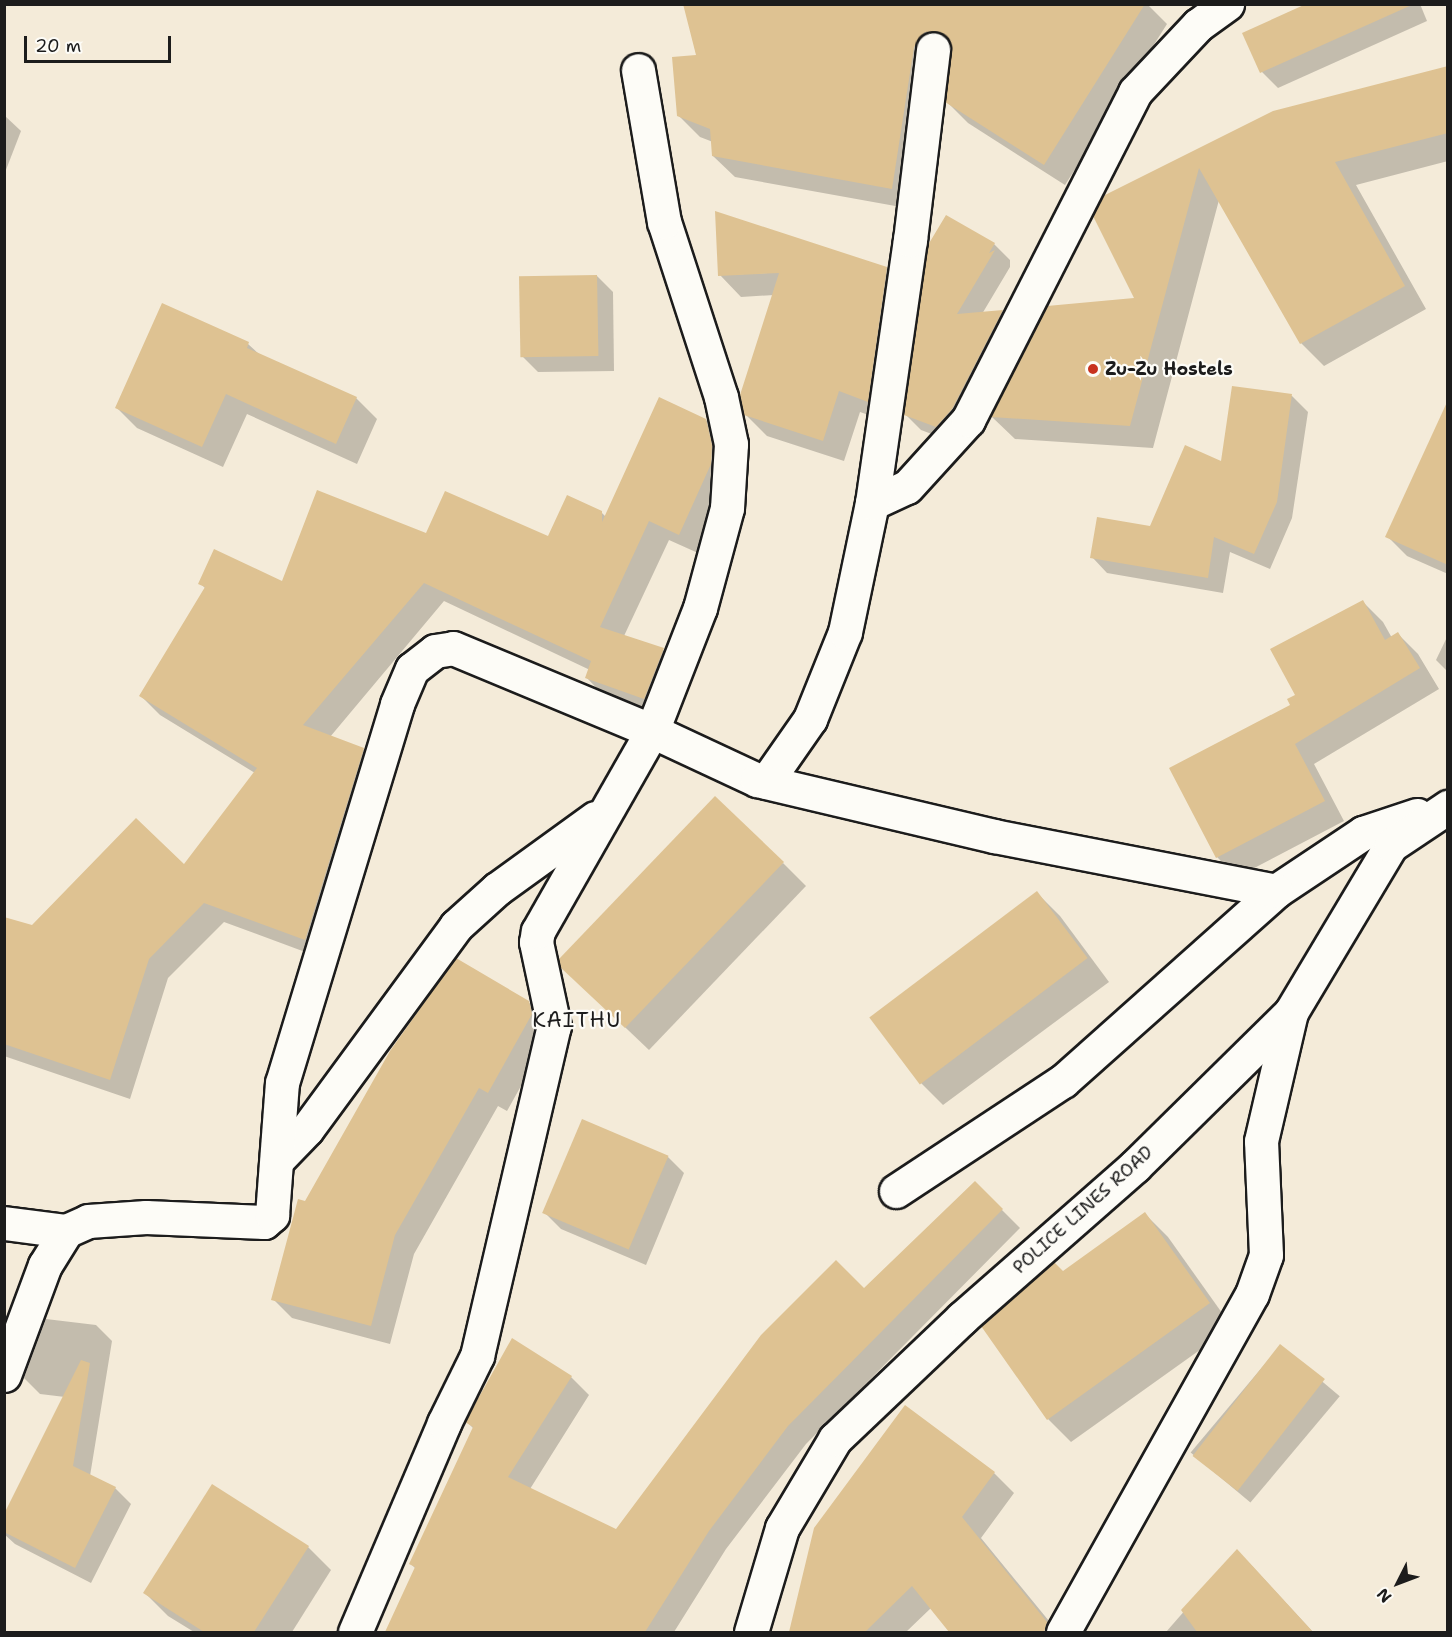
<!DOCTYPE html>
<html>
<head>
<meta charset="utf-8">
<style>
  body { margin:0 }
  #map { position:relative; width:1452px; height:1637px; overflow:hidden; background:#f4ebd9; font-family:"Shantell Sans",sans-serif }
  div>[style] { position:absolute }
  .shadow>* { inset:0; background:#0003; transform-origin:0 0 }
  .building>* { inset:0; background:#dec292; transform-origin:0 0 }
  .roads { filter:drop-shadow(2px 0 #1c1c1c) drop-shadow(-2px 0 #1c1c1c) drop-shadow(0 2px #1c1c1c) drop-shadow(0 -2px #1c1c1c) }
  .minor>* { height:33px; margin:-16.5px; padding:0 16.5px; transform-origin:16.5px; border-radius:16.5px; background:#fdfcf7 }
  .dots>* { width:16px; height:16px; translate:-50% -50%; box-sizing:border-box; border:3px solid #fdfcf7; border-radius:50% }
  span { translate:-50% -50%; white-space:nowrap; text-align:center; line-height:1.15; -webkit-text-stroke:4.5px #fdfcf7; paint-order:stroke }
  .poi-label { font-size:18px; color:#1c1c1c; font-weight:700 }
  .left { translate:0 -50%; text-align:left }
  .street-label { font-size:18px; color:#1c1c1c }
  .quarter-label { font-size:21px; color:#1c1c1c; letter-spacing:1.5px }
  .frame { position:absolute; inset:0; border:6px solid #1c1c1c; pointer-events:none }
  .north { position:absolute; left:1368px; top:1553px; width:60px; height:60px; -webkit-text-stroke:4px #fdfcf7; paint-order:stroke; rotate:228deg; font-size:16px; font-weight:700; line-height:24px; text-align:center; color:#1c1c1c }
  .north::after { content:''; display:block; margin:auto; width:21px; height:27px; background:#1c1c1c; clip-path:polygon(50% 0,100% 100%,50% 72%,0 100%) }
  .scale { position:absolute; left:24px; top:36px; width:147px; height:27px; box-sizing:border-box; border:3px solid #1c1c1c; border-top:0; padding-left:8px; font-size:18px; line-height:21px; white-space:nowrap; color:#1c1c1c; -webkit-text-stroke:4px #fdfcf7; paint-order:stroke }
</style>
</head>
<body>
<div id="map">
  <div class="shadow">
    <div style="clip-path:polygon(684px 4px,1147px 4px,1167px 24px,1065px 185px,968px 123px,947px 102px,951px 52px,946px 53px,912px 209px,735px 177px,713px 156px,713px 142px,700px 137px,678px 115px,697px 57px)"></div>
    <div style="clip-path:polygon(1310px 4px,1420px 4px,1427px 21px,1278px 88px,1262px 72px,1244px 34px)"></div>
    <div style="clip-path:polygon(1448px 68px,1448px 161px,1356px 185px,1426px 309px,1324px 366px,1301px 343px,1219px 200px,1153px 448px,1015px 439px,992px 417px,1136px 299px,1104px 197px)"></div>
    <div style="clip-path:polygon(4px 115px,21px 131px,4px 175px)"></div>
    <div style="clip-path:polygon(994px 244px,1010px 260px,1010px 267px,982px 314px,1002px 312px,1018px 327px,953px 442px,921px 430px,905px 414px,930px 245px)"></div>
    <div style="clip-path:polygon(886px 268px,908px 290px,889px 422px,860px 412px,844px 461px,767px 436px,745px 414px,774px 295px,741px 297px,720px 275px)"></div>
    <div style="clip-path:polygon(597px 276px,613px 292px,614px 371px,538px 372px,522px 356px)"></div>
    <div style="clip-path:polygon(248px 344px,260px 355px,356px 398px,377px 419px,357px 464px,247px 414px,223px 467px,137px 428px,116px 407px)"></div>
    <div style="clip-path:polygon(1233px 387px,1292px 396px,1308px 412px,1292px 518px,1270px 569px,1230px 552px,1223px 593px,1107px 573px,1092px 557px,1151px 527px,1222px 463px)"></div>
    <div style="clip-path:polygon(1448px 407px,1448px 574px,1407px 556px,1387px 536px)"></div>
    <div style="clip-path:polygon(706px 420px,726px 440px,730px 484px,698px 553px,669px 540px,624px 636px,663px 650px,683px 669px,664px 717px,606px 698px,587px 678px,590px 670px,444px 601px,330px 737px,363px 749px,383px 769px,324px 959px,224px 922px,168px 978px,130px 1099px,4px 1056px,4px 919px,33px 927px,184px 866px,255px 773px,160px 715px,141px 696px,206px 589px,200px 583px,283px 583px,427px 535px,549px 538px,601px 512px,606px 517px)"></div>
    <div style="clip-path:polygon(1363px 602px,1383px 622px,1392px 638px,1398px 634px,1418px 654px,1439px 689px,1314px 764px,1344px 821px,1237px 877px,1217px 857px,1292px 705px)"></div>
    <div style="clip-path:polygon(1448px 635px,1448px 672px,1436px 660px)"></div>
    <div style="clip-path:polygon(783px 863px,806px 886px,649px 1050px,586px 990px)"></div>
    <div style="clip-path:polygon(1037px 893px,1060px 916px,1109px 982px,943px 1105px,920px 1082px)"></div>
    <div style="clip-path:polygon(528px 1002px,548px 1021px,550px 1034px,507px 1111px,498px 1106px,414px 1254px,390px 1344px,292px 1318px,273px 1299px,305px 1203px)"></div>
    <div style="clip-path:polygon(583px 1121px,668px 1157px,684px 1173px,646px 1265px,561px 1229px,545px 1213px)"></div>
    <div style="clip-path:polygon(975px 1183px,1020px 1228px,806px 1444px,726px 1549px,674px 1632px,386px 1632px,416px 1569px,411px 1564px,474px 1429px,467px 1422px,571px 1377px,589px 1395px,530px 1489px,617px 1531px)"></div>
    <div style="clip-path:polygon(1145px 1214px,1168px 1237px,1232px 1327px,1071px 1442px,1048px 1419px,1063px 1273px)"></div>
    <div style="clip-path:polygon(4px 1315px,25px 1334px,5px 1393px,4px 1393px)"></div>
    <div style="clip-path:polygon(46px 1319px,96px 1325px,112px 1341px,90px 1476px,115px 1488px,131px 1504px,91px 1583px,15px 1544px,4px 1534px,4px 1517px,65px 1397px,40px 1394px,24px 1378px)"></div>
    <div style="left:1280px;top:1346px;width:78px;height:139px;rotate:40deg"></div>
    <div style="clip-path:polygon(994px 1473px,1014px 1493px,981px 1538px,1058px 1632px,951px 1632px,931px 1608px,906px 1632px,791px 1632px,816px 1529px)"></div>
    <div style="clip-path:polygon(308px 1547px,331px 1570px,292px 1632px,194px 1632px,168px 1616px,145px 1593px)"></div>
    <div style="clip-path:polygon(1237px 1551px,1253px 1567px,1313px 1632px,1166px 1632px)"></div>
  </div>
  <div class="building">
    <div style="clip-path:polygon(683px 4px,1145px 4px,1044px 165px,945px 102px,950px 42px,944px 34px,925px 32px,914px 47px,892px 189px,712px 156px,710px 129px,677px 116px,672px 57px,696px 55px)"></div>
    <div style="clip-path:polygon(1306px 4px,1414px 4px,1260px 73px,1242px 33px)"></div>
    <div style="clip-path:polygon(1448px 66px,1448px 133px,1335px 162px,1405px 286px,1300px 344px,1199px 168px,1130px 426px,991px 417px,1047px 306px,1134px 298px,1093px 216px,1103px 196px,1273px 111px)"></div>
    <div style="clip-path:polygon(715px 211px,887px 267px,868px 402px,839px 391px,823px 441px,744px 415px,740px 395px,779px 273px,718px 276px)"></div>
    <div style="clip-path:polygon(946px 215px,995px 243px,989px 253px,995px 250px,957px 314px,1003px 310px,952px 409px,936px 427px,904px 415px,928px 245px)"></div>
    <div style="left:597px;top:275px;width:81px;height:78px;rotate:89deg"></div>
    <div style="clip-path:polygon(162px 303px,249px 342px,247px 348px,357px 397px,336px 444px,226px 394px,202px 447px,115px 408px)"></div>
    <div style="clip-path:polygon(1232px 386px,1292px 394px,1277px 502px,1254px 554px,1214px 537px,1208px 578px,1090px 558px,1097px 517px,1150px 526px,1185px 445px,1221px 461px)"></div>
    <div style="clip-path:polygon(659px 397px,706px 419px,712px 445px,711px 464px,679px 535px,649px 521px,600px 627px,664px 648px,644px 699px,585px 678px,591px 661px,424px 583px,303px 725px,364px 748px,305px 940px,204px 903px,149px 959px,110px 1080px,4px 1044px,4px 917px,32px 925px,136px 818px,184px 864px,257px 768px,139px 696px,205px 587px,198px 584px,214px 549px,282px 581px,317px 490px,426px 533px,445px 491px,548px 536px,567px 495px,602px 511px,602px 522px)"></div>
    <div style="clip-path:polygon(1448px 400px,1448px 565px,1385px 537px)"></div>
    <div style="clip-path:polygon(1363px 600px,1385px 640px,1398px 632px,1420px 668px,1295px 744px,1325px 801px,1216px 858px,1169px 768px,1290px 705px,1287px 699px,1295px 695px,1270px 649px)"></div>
    <div style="clip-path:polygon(715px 796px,784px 862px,625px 1028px,560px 967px,559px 959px)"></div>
    <div style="left:1037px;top:891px;width:84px;height:210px;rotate:53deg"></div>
    <div style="clip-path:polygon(456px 958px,529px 1001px,532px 1014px,488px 1093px,479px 1088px,395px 1235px,371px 1326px,271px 1300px,298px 1199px,305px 1201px,390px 1051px)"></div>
    <div style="left:582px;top:1119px;width:94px;height:102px;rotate:23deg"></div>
    <div style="clip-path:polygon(975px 1181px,1003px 1209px,788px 1426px,709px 1531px,645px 1632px,385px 1632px,415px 1567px,409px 1564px,473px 1427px,465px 1422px,512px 1338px,572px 1376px,508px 1477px,616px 1529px,761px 1335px,836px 1260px,864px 1288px)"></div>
    <div style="clip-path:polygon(1145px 1212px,1210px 1303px,1047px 1420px,981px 1326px,1054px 1262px,1063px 1271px)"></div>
    <div style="left:1280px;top:1344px;width:57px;height:142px;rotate:38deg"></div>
    <div style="clip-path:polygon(81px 1360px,90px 1363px,73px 1466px,116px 1487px,75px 1568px,4px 1532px,4px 1514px)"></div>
    <div style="clip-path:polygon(905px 1405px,995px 1472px,962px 1517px,1047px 1622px,1044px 1632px,949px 1632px,912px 1586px,865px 1632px,789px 1632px,814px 1528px)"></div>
    <div style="clip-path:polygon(212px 1484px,309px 1546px,254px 1632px,204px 1632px,143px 1593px)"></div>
    <div style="clip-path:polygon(1237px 1549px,1313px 1632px,1197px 1632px,1181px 1610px)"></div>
  </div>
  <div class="roads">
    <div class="minor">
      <div style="left:872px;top:503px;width:38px;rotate:-25deg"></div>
      <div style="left:907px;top:487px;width:91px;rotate:-47.7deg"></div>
      <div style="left:968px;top:420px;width:368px;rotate:-63deg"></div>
      <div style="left:1135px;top:92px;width:92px;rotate:-46.8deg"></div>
      <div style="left:1198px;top:25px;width:36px;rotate:-36deg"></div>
      <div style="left:766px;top:782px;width:77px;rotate:-55.1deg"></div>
      <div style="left:810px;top:719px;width:94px;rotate:-68.1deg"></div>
      <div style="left:845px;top:632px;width:132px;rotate:-78.2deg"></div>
      <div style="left:872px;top:503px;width:266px;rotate:-81.8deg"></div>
      <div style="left:910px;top:240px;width:192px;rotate:-83.1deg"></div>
      <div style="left:279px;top:1158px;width:40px;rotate:-46deg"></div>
      <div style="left:307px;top:1129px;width:252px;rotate:-53.7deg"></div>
      <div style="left:456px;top:926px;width:55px;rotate:-42.1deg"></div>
      <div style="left:497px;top:889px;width:121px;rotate:-35.9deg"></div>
      <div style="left:896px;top:1191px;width:200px;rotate:-33.4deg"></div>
      <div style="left:1063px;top:1081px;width:285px;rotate:-41.7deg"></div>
      <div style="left:1276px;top:891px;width:105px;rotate:-33.7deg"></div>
      <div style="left:1363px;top:833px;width:57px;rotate:-18.4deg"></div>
      <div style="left:4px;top:1223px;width:63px;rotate:7.4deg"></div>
      <div style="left:4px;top:1375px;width:117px;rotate:-69.6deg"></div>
      <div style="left:45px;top:1265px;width:40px;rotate:-58deg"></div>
      <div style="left:66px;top:1231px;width:24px;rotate:-24deg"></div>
      <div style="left:88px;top:1221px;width:58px;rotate:-3.9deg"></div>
      <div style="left:146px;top:1217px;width:118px;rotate:2.4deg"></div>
      <div style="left:264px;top:1222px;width:11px;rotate:-41deg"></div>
      <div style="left:272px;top:1215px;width:132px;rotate:-85.7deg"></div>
      <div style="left:282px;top:1083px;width:396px;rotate:-73.1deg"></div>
      <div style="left:397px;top:704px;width:38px;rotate:-67deg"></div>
      <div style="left:412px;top:669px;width:29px;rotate:-38deg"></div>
      <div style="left:435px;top:651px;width:18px;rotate:-9deg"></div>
      <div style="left:453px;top:648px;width:216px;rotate:22.6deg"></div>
      <div style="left:652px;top:731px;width:116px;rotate:25deg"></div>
      <div style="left:757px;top:780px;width:244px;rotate:13.3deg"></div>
      <div style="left:994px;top:836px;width:287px;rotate:11deg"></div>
      <div style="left:355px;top:1632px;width:227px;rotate:-66.9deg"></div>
      <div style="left:444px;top:1423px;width:75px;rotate:-63.8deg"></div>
      <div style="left:477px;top:1356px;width:339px;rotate:-76.9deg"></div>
      <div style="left:554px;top:1026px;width:86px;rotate:-102.1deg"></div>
      <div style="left:536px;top:942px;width:11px;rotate:-80deg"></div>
      <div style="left:538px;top:931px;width:230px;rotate:-60.3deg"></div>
      <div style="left:652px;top:731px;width:132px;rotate:-68.7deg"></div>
      <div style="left:700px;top:608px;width:104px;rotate:-74.9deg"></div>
      <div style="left:727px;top:508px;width:64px;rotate:-86.4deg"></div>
      <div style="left:731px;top:444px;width:48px;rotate:-102deg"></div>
      <div style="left:721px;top:397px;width:184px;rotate:-108deg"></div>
      <div style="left:664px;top:222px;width:154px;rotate:-99.7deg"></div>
      <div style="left:751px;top:1632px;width:109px;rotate:-73.4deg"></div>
      <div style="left:782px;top:1528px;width:104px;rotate:-59.2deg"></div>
      <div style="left:835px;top:1439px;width:175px;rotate:-43.6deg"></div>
      <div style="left:962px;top:1318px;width:230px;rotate:-41.3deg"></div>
      <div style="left:1135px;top:1166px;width:219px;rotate:-44.6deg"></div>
      <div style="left:1291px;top:1012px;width:195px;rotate:-59.1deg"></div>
      <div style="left:1391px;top:845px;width:69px;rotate:-33.7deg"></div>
      <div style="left:1063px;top:1632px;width:387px;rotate:-60.8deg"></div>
      <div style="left:1252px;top:1294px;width:41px;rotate:-70.3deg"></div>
      <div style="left:1266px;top:1255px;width:114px;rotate:-92.5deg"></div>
      <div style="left:1261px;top:1141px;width:132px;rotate:-76.9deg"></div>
    </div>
  </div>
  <div class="dots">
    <div style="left:1093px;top:369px;background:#c8321e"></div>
  </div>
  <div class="poi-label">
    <span class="left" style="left:1105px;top:369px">Zu-Zu Hostels</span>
  </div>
  <div class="street-label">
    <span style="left:1083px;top:1210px;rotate:-42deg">POLICE LINES ROAD</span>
  </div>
  <div class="quarter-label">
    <span style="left:577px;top:1020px">KAITHU</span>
  </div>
  <div class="frame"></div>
  <div class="north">N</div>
  <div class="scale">20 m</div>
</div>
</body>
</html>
